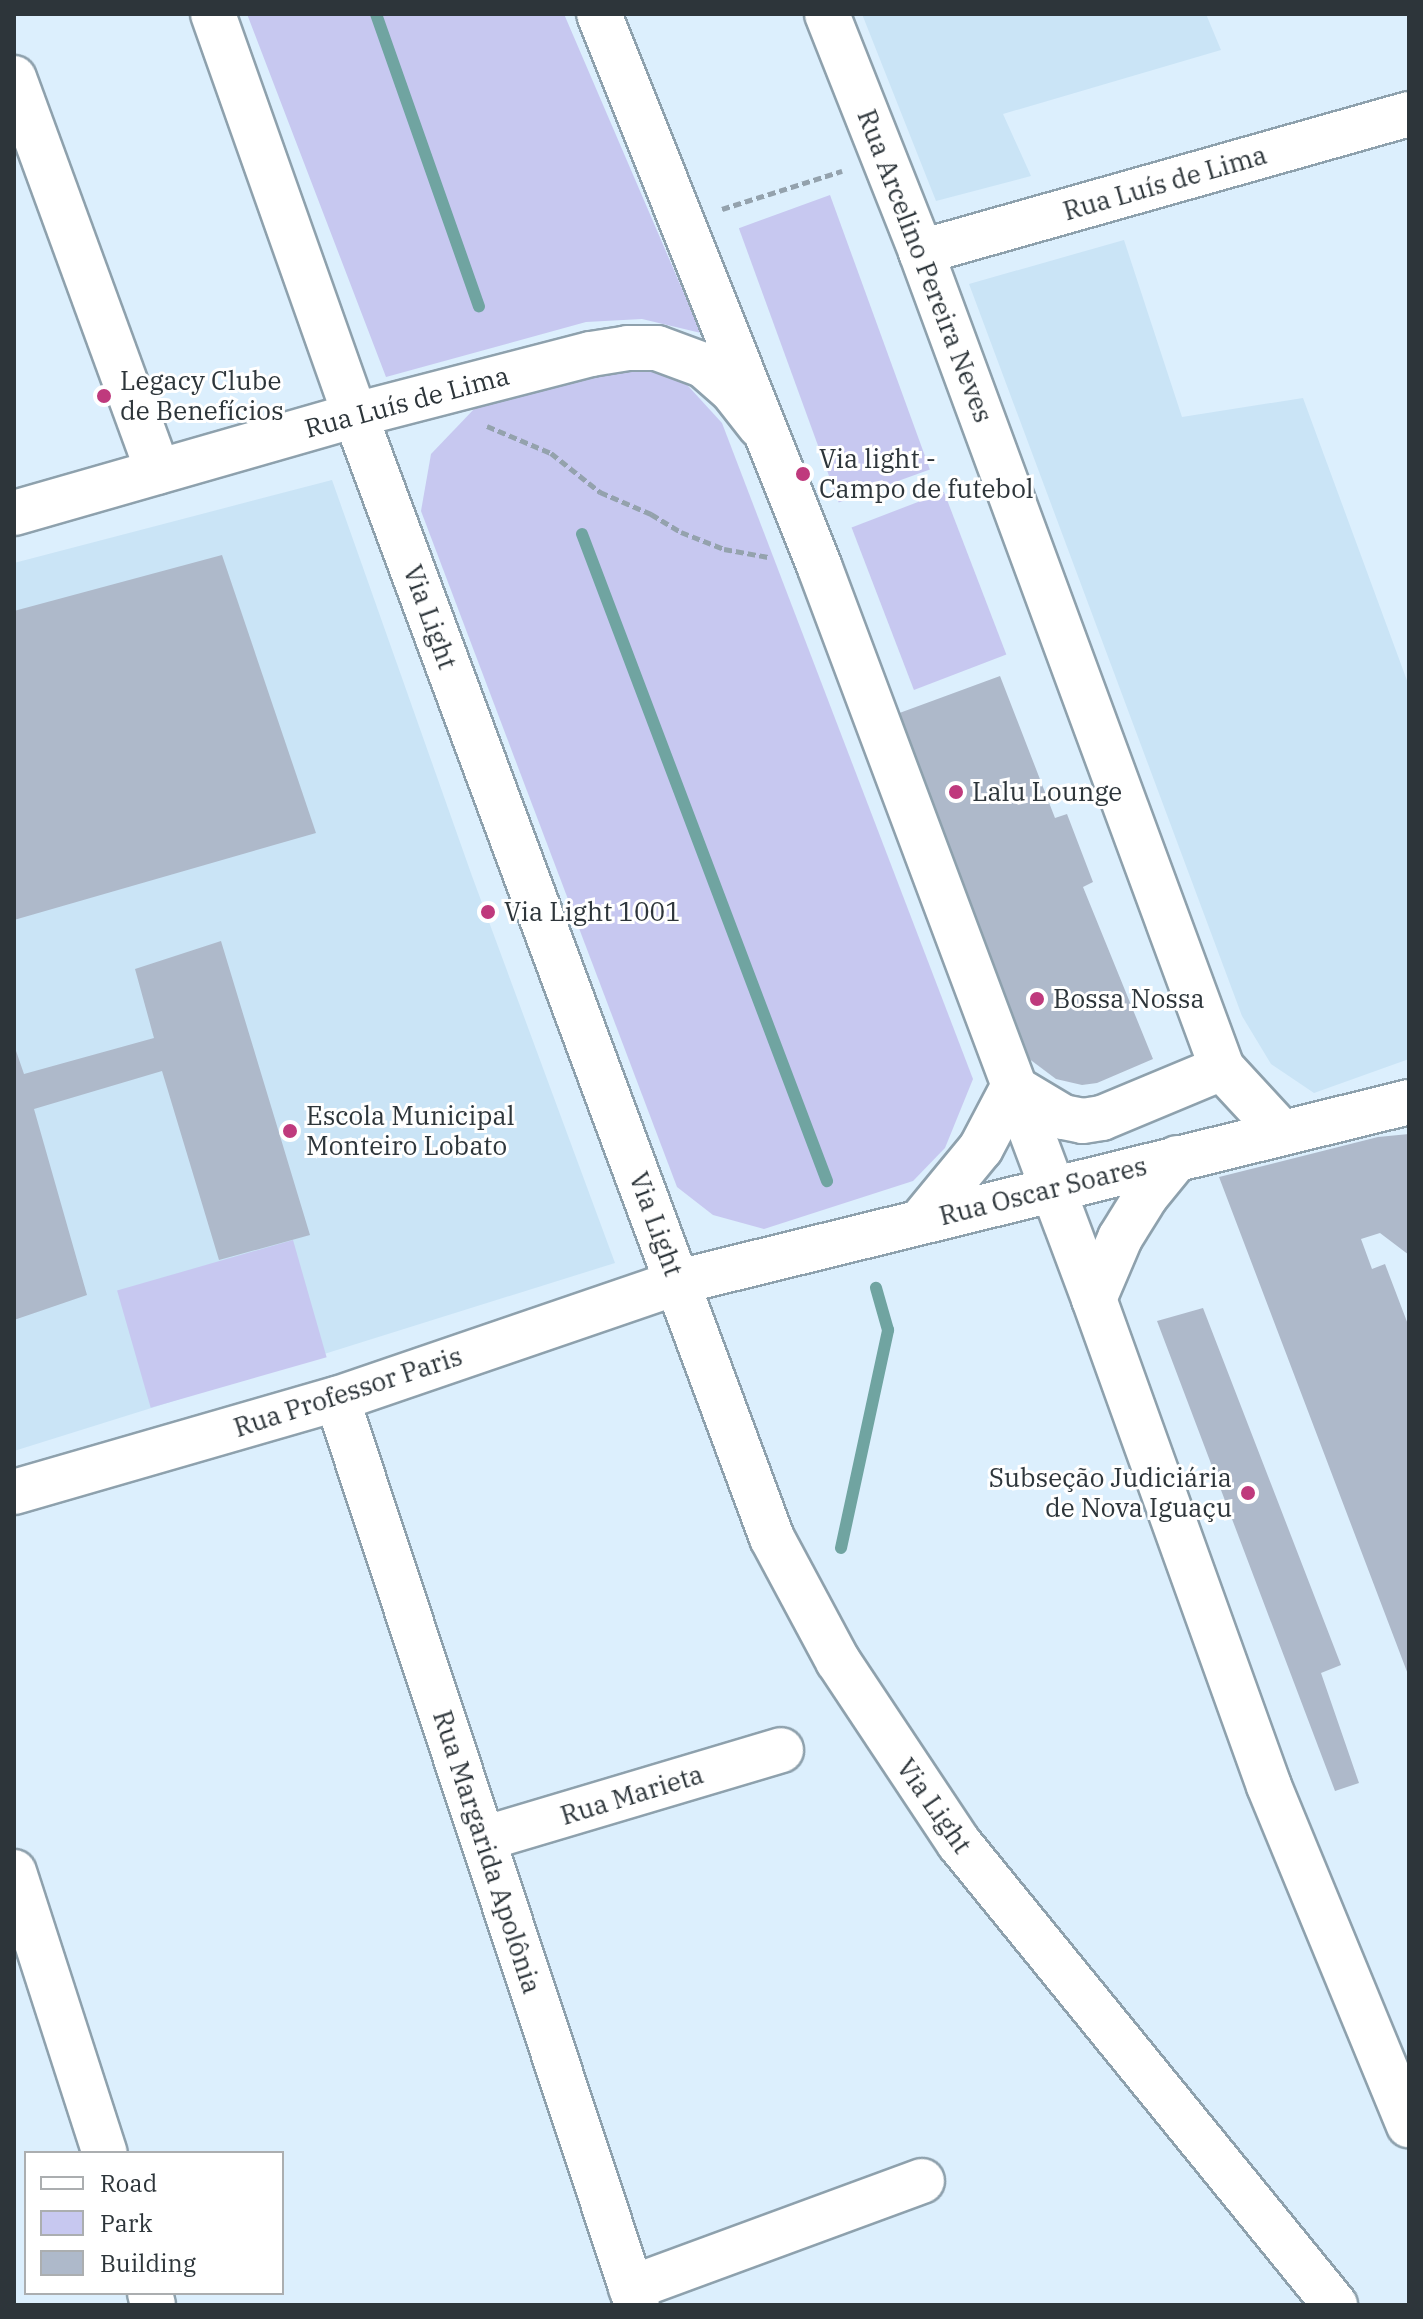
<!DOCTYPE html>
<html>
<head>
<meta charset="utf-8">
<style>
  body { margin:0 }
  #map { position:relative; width:1423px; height:2319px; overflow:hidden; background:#dceffd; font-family:"IBM Plex Serif",serif }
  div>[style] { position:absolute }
  .built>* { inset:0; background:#cae4f6 }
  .green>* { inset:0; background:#c7c8f0; transform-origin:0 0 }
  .stream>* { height:12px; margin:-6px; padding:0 6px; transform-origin:6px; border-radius:6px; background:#70a4a1 }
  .building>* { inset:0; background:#aeb9ca }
  .path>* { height:5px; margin-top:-2.5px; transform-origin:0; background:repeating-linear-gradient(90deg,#94a2ad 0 8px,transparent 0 12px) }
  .roads { filter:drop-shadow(2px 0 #8ea1ad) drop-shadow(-2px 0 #8ea1ad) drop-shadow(0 2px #8ea1ad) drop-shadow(0 -2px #8ea1ad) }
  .minor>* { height:44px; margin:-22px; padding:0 22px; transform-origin:22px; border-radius:22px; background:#fff }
  .major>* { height:44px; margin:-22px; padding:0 22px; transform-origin:22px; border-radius:22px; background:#fff }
  .dots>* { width:22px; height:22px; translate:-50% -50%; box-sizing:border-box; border:4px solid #fff; border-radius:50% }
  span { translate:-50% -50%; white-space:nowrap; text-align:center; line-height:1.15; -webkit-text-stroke:6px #fff; paint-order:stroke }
  .street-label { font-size:26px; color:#2d353a }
  .poi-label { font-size:26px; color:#2d353a }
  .left { translate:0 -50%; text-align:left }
  .right { translate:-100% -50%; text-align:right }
  .frame { position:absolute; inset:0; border:16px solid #2d353a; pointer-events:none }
  .legend { position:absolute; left:24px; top:2151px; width:260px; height:144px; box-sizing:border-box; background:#fff; border:2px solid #abaeb0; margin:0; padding:10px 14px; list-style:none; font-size:24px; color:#2d353a }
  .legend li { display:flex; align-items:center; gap:16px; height:40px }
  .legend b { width:40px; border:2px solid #abaeb0 }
</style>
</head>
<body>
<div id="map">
  <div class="built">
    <div style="clip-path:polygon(862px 14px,1206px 14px,1221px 50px,1003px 114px,1031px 176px,936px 201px)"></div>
    <div style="clip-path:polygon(1124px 240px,1182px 417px,1303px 398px,1409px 686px,1409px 1059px,1314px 1093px,1271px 1064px,1242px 1016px,969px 284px)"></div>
    <div style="clip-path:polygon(332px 480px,472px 876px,615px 1263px,14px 1451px,14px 563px)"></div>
  </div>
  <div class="green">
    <div style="clip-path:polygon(247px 14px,564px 14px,701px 333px,642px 319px,586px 322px,386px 377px)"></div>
    <div style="left:830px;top:195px;width:292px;height:97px;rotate:70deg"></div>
    <div style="clip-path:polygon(620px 360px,679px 376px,722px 423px,973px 1079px,945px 1148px,913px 1181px,764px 1229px,713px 1215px,677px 1187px,421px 511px,431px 454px,476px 407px)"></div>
    <div style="left:944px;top:492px;width:174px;height:99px;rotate:69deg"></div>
    <div style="left:293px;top:1240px;width:122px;height:183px;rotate:74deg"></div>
  </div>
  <div class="stream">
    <div style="left:376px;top:14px;width:310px;rotate:70.6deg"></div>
    <div style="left:582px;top:534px;width:692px;rotate:69.26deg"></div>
    <div style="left:841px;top:1548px;width:223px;rotate:-77.8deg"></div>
    <div style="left:888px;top:1330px;width:44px;rotate:-105.9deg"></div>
  </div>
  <div class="building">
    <div style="clip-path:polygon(222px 555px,316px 833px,14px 920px,14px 611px)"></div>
    <div style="clip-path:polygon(1000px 676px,1055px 818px,1067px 814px,1093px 882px,1083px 887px,1153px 1059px,1097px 1083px,1082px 1085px,1056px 1079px,1028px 1058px,894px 715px)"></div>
    <div style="clip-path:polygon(221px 941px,310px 1235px,219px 1260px,162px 1071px,34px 1109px,87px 1295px,14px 1320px,14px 1045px,24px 1074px,154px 1038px,135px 969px)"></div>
    <div style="clip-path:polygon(1409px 1134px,1409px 1255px,1380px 1233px,1361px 1239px,1372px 1269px,1385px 1264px,1409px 1327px,1409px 1677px,1219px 1177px,1378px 1137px)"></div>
    <div style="clip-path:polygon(1203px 1308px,1341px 1665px,1321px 1673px,1359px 1783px,1335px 1791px,1157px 1321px)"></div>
  </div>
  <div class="path">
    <div style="left:722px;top:209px;width:126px;rotate:-17.6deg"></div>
    <div style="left:487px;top:426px;width:69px;rotate:22.9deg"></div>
    <div style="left:551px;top:453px;width:63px;rotate:38.5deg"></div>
    <div style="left:600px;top:492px;width:56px;rotate:23.3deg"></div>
    <div style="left:651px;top:514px;width:35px;rotate:31deg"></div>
    <div style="left:681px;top:532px;width:46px;rotate:21.6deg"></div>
    <div style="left:724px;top:549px;width:45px;rotate:10.3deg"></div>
  </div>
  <div class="roads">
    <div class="minor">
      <div style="left:827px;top:14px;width:256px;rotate:68.4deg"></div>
      <div style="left:921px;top:252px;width:870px;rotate:69.75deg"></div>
      <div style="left:1222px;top:1068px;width:87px;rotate:47.3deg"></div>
      <div style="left:14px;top:78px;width:419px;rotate:69.9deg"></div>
      <div style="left:921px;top:252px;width:507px;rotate:-15.79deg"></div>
      <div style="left:14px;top:513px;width:355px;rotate:-16deg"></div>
      <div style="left:355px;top:415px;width:244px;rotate:-14.5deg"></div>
      <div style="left:591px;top:354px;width:36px;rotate:-9deg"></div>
      <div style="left:627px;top:348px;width:30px"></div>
      <div style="left:657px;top:348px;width:49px;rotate:20.3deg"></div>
      <div style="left:703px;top:365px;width:37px;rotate:41deg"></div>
      <div style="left:731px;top:389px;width:47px;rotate:51.9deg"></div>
      <div style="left:1013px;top:1087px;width:58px;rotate:31deg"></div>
      <div style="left:1063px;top:1117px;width:20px;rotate:11deg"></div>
      <div style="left:1083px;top:1121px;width:19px;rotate:-9deg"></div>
      <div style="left:1102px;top:1118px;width:130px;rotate:-22.6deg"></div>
      <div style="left:337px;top:1399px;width:954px;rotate:71.68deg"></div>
      <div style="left:483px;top:1839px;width:311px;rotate:-16.6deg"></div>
      <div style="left:14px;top:1872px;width:295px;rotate:72.1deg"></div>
      <div style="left:631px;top:2288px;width:310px;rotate:-20.2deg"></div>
      <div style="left:150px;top:2293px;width:12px;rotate:76deg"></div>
    </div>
    <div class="major">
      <div style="left:213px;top:14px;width:425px;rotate:70.5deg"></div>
      <div style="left:355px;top:415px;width:1198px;rotate:69.63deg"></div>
      <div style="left:772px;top:1538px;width:140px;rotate:61.8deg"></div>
      <div style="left:838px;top:1661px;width:219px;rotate:56.4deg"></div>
      <div style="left:959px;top:1843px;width:596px;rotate:50.86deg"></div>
      <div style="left:599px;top:14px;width:596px;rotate:68.25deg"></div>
      <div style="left:820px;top:568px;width:781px;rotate:69.45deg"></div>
      <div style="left:1094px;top:1299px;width:517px;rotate:70.23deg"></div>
      <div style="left:1269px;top:1786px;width:367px;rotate:67.6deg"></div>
      <div style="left:921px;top:1221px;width:94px;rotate:-50.6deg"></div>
      <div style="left:981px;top:1148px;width:69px;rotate:-62.3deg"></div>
      <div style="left:1094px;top:1299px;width:66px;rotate:-66.9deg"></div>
      <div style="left:1120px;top:1238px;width:49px;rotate:-58.2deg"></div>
      <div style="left:1146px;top:1196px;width:49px;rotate:-50.8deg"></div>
      <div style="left:14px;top:1492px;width:336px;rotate:-16.1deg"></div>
      <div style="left:337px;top:1399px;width:361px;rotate:-18.9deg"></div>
      <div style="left:678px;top:1282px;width:753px;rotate:-13.83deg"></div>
    </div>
  </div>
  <div class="dots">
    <div style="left:104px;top:396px;background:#bf3a7d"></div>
    <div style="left:803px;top:474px;background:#bf3a7d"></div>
    <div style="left:956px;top:792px;background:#bf3a7d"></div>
    <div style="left:488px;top:912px;background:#bf3a7d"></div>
    <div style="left:1037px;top:999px;background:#bf3a7d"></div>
    <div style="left:290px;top:1131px;background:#bf3a7d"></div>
    <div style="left:1248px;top:1493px;background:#bf3a7d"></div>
  </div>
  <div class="street-label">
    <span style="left:1165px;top:183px;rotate:-16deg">Rua Luís de Lima</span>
    <span style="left:925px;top:266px;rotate:69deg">Rua Arcelino Pereira Neves</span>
    <span style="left:407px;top:402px;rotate:-15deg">Rua Luís de Lima</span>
    <span style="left:430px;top:617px;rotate:70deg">Via Light</span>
    <span style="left:1043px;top:1191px;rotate:-14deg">Rua Oscar Soares</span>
    <span style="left:656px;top:1224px;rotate:70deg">Via Light</span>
    <span style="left:348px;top:1392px;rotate:-18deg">Rua Professor Paris</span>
    <span style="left:632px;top:1795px;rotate:-17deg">Rua Marieta</span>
    <span style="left:934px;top:1806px;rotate:55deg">Via Light</span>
    <span style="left:487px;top:1852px;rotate:72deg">Rua Margarida Apolônia</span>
  </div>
  <div class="poi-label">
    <span class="left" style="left:120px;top:396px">Legacy Clube<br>de Benefícios</span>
    <span class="left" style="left:819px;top:474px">Via light -<br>Campo de futebol</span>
    <span class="left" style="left:972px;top:792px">Lalu Lounge</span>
    <span class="left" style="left:504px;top:912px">Via Light 1001</span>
    <span class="left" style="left:1053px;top:999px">Bossa Nossa</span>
    <span class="left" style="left:306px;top:1131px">Escola Municipal<br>Monteiro Lobato</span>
    <span class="right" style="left:1232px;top:1493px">Subseção Judiciária<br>de Nova Iguaçu</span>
  </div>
  <div class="frame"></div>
  <ul class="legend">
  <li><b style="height:10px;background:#fff"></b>Road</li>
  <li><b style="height:22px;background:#c7c8f0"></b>Park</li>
  <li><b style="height:22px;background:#aeb9ca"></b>Building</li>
  </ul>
</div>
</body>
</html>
